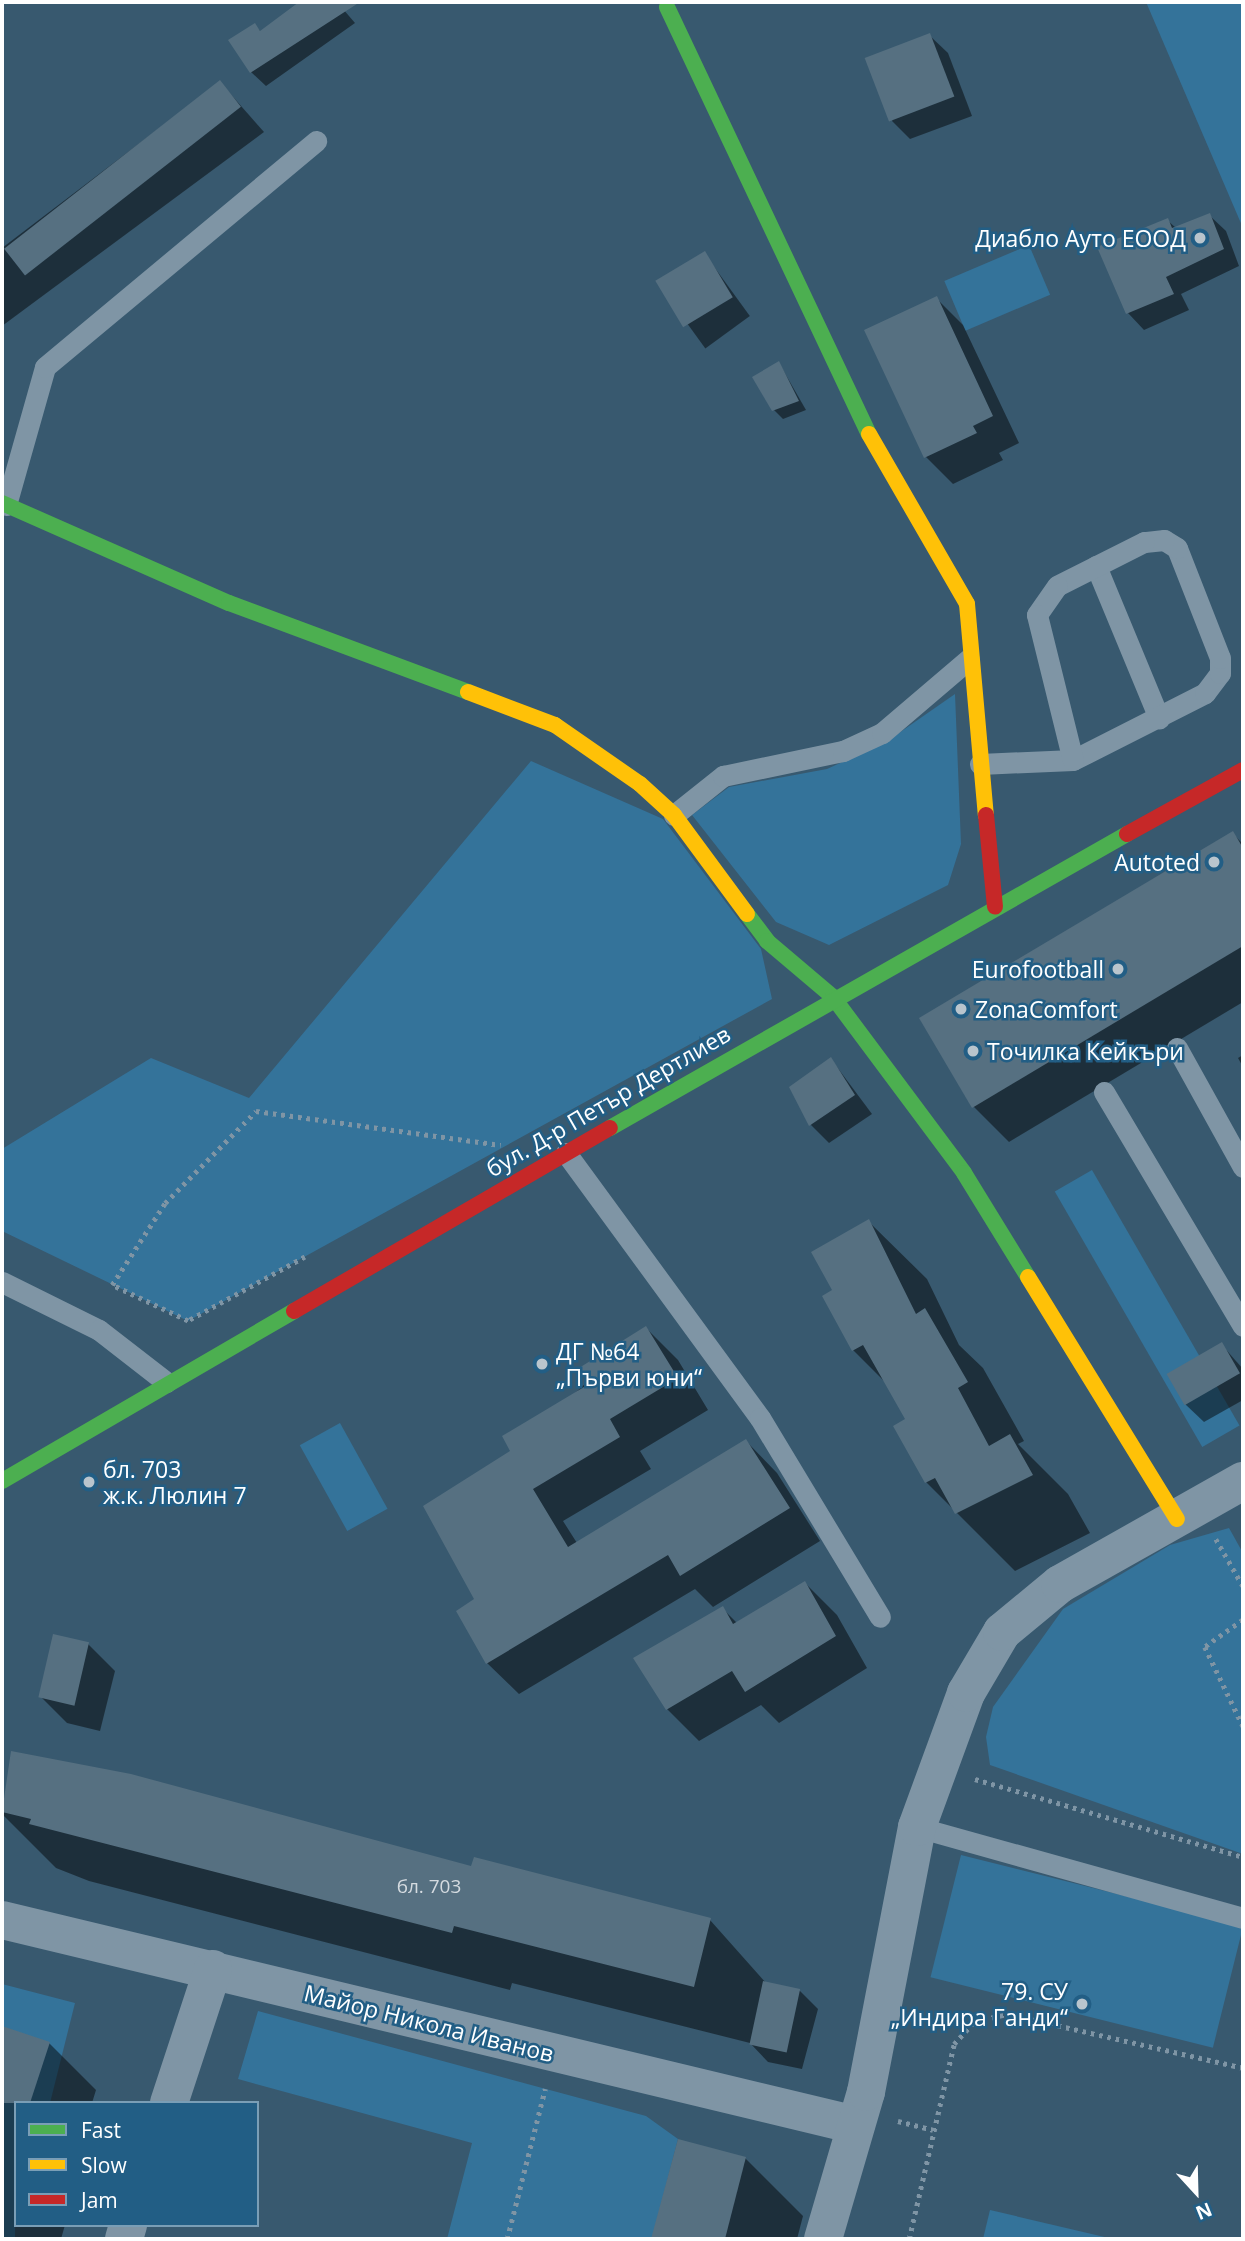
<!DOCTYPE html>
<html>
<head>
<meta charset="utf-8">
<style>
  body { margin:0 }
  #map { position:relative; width:1245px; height:2241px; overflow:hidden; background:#38596f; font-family:"Open Sans",sans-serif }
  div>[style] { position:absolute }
  .green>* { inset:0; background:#34739a; transform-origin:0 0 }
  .shadow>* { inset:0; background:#0007; transform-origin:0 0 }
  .building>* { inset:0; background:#567081; transform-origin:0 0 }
  .path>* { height:4.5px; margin-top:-2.25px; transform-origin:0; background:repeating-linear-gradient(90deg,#7f95a5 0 3.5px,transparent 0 8.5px) }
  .lane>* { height:21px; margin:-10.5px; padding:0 10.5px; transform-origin:10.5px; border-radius:10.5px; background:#7f95a5 }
  .street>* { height:38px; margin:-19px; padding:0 19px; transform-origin:19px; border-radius:19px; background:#7f95a5 }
  .fast>* { height:16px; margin:-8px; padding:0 8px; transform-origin:8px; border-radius:8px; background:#4caf50 }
  .slow>* { height:16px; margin:-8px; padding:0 8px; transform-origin:8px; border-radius:8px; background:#ffc107 }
  .jam>* { height:16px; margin:-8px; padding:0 8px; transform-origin:8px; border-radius:8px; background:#c62828 }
  .dots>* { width:19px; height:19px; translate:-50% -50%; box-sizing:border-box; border:4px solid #225e85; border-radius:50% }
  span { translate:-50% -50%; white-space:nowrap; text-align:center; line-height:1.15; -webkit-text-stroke:5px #225e85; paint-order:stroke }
  .number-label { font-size:19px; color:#d5dbe0 }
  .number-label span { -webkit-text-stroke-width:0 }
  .poi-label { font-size:23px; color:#fff }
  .right { translate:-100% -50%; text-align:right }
  .left { translate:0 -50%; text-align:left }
  .street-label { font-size:23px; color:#fff }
  .frame { position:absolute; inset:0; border:4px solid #fff; pointer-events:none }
  .legend { position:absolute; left:14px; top:2101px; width:245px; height:126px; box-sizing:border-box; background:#225e85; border:2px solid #7a9eb6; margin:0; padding:9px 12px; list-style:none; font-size:21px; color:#fff }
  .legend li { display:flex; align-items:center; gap:14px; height:35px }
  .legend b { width:35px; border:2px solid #7a9eb6 }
  .north { position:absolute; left:1161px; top:2157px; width:70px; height:70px; -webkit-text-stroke:5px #225e85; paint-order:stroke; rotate:158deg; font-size:19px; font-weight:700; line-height:28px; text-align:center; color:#fff }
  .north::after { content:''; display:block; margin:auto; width:24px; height:32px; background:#fff; clip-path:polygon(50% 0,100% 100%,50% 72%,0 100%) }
</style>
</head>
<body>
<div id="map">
  <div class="green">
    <div style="clip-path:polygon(1146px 2px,1243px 2px,1243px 228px)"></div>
    <div style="left:1029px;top:245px;width:54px;height:92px;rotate:67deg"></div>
    <div style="clip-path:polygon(955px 694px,961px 844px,948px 885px,829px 945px,776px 922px,692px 815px,729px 787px,827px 769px,886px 742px)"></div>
    <div style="clip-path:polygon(531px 761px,663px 819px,761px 949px,772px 999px,188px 1321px,2px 1231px,2px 1149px,151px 1058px,249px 1098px)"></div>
    <div style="left:1092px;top:1170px;width:295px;height:43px;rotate:60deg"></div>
    <div style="left:340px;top:1423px;width:98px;height:46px;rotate:61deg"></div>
    <div style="clip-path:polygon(1229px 1528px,1243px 1553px,1243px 1854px,990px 1765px,986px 1737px,993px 1707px,1063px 1609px,1170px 1545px)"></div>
    <div style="left:961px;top:1855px;width:291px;height:126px;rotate:14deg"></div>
    <div style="clip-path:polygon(2px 1984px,75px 2003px,50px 2103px,16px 2103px,15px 2239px,2px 2239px)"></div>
    <div style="clip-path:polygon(258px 2011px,646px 2116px,678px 2139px,652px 2239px,447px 2239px,472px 2143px,238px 2079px)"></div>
    <div style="clip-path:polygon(990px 2210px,1113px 2239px,983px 2239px)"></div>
  </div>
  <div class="shadow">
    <div style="clip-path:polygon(302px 2px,337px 2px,355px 23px,266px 86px,251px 72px,254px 25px,261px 32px)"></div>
    <div style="clip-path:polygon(929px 35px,948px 53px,972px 116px,910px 139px,892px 121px)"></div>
    <div style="clip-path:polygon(220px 82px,264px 132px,2px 326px,2px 248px)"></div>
    <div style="clip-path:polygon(1209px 215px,1226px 231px,1239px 266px,1181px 294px,1189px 310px,1144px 330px,1128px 313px,1100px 248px,1167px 220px,1176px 228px)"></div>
    <div style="left:704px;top:253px;width:78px;height:55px;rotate:54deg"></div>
    <div style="clip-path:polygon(936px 298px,963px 325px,1019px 443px,999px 453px,1003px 460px,953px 484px,926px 457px)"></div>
    <div style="clip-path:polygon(779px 363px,806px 410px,783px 419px,774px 410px)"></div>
    <div style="clip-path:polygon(1232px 833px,1243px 844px,1243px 1002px,1009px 1142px,974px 1107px,921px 1019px)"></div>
    <div style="clip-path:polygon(1243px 1055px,1243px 1067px,1238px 1058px)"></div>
    <div style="clip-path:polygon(831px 1059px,872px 1114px,829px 1143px,811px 1125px)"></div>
    <div style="clip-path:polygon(869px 1222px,927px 1279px,959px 1345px,983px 1368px,1024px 1441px,1018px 1444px,1068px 1494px,1090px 1533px,1015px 1571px,926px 1482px,907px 1419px,886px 1383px,853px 1350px,834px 1291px)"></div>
    <div style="clip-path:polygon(646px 1328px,678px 1360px,708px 1410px,640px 1451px,651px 1469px,563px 1521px,577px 1543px,746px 1441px,777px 1473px,820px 1541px,713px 1607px,695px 1589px,519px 1694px,487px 1663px,477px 1600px,512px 1451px)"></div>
    <div style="clip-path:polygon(1221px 1344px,1243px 1369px,1243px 1400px,1204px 1422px,1185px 1404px)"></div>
    <div style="clip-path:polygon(805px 1583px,837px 1615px,867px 1668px,779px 1723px,761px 1705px,699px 1741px,667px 1709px,722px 1608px,738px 1624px)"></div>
    <div style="clip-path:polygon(88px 1644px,115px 1671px,100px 1731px,67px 1723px,40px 1696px)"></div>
    <div style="clip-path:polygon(12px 1754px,472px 1868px,710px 1920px,767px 1984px,800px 1991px,818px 2009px,802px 2069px,768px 2062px,750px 2043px,512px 1983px,510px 1990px,89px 1881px,56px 1868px,2px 1814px)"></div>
    <div style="clip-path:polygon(2px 2028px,49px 2043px,96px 2090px,92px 2103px,16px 2103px,16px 2225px,65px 2225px,61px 2239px,2px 2239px)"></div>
    <div style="clip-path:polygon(745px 2158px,803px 2216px,797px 2239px,653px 2238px)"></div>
  </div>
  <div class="building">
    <div style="clip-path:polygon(299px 2px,360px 2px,250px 73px,228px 40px,255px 23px,260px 31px)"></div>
    <div style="left:930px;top:33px;width:68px;height:70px;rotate:69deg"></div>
    <div style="left:220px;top:80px;width:34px;height:274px;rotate:52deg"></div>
    <div style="clip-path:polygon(1210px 213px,1224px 249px,1166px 277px,1174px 294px,1126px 314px,1097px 247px,1168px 218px,1172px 228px)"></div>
    <div style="left:705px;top:251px;width:54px;height:58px;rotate:59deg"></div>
    <div style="clip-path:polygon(937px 296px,993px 416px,973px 426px,977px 433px,924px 458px,864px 330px)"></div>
    <div style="clip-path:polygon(779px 361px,799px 401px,772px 411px,752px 377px)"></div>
    <div style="clip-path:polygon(1233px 831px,1243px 848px,1243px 946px,972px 1108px,919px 1018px)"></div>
    <div style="clip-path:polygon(831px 1057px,855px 1095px,809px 1126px,789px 1087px)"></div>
    <div style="clip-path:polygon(869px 1219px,916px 1314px,925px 1308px,968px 1382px,958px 1388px,989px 1446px,1010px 1434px,1033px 1475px,955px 1514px,935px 1478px,925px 1483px,893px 1426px,905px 1419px,863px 1345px,852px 1351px,822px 1296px,832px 1290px,811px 1252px)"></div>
    <div style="clip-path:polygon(646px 1326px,678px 1378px,610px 1419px,620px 1437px,533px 1489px,568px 1547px,746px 1439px,790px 1508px,680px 1576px,668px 1555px,486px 1664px,456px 1611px,474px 1599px,423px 1506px,510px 1451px,502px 1436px,589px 1384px,579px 1368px)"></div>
    <div style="left:1222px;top:1342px;width:36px;height:64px;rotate:60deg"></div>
    <div style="clip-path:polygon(805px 1581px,836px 1636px,745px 1692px,732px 1671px,666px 1710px,633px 1658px,723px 1606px,733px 1624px)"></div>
    <div style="left:53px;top:1634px;width:37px;height:65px;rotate:13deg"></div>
    <div style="clip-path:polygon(11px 1751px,131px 1774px,471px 1866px,474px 1857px,711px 1918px,694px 1987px,454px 1926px,452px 1933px,29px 1824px,31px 1819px,2px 1812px)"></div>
    <div style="left:763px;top:1981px;width:38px;height:65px;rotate:12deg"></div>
    <div style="clip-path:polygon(2px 2026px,50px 2042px,30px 2103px,2px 2103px)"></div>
    <div style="clip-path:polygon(678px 2139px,746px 2157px,725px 2239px,651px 2239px)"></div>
  </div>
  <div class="path">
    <div style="left:305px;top:1257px;width:133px;rotate:151.3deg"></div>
    <div style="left:188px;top:1321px;width:84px;rotate:-154.7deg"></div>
    <div style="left:112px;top:1285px;width:98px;rotate:-57.1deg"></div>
    <div style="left:165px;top:1203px;width:129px;rotate:-45.3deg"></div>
    <div style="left:256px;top:1111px;width:247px;rotate:7.9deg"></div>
    <div style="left:1216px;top:1539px;width:54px;rotate:60.1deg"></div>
    <div style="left:1243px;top:1620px;width:47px;rotate:144.6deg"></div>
    <div style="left:1205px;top:1647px;width:88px;rotate:64.3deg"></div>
    <div style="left:975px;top:1779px;width:279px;rotate:16.2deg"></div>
    <div style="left:898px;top:2121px;width:36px;rotate:14deg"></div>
    <div style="left:507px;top:2239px;width:155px;rotate:-75.8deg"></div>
    <div style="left:909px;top:2239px;width:200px;rotate:-77deg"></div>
    <div style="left:954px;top:2044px;width:31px;rotate:-48deg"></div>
    <div style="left:975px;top:2021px;width:34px;rotate:-12deg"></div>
    <div style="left:1008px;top:2014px;width:241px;rotate:12.9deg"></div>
  </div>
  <div class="lane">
    <div style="left:6px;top:505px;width:143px;rotate:-74.2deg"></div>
    <div style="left:45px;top:367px;width:353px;rotate:-39.8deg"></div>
    <div style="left:1096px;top:566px;width:165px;rotate:67.5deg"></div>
    <div style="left:980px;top:764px;width:93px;rotate:-2.5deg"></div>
    <div style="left:1073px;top:760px;width:148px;rotate:-26.9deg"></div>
    <div style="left:1205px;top:693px;width:25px;rotate:-53deg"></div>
    <div style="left:1220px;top:673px;width:15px;rotate:-90deg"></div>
    <div style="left:1220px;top:658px;width:118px;rotate:-111.4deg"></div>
    <div style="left:1177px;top:548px;width:15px;rotate:-148deg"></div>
    <div style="left:1164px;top:540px;width:20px;rotate:174deg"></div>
    <div style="left:1144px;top:542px;width:97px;rotate:153.2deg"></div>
    <div style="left:1057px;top:586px;width:35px;rotate:125deg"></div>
    <div style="left:1037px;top:615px;width:149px;rotate:76.1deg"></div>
    <div style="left:674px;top:815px;width:63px;rotate:-38.5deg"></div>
    <div style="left:723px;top:776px;width:123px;rotate:-11.8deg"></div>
    <div style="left:843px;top:751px;width:43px;rotate:-24.8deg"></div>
    <div style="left:882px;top:733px;width:114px;rotate:-40.4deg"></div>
    <div style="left:1177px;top:1048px;width:136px;rotate:61deg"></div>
    <div style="left:1104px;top:1092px;width:272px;rotate:59.3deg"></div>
    <div style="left:566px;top:1153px;width:328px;rotate:53.8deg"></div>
    <div style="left:760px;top:1418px;width:232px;rotate:58.9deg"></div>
    <div style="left:2px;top:1282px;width:108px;rotate:26.3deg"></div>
    <div style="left:99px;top:1330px;width:85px;rotate:37.8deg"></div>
    <div style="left:917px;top:1827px;width:338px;rotate:15.6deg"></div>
  </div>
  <div class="street">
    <div style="left:2px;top:1920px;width:878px;rotate:13.5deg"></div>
    <div style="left:169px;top:2103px;width:141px;rotate:-71.8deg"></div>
    <div style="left:124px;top:2239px;width:15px;rotate:-74deg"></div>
    <div style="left:823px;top:2239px;width:153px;rotate:-73.7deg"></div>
    <div style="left:866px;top:2092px;width:270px;rotate:-79.1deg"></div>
    <div style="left:917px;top:1827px;width:143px;rotate:-69.9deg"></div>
    <div style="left:966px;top:1693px;width:71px;rotate:-59.5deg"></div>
    <div style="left:1002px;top:1632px;width:75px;rotate:-39.6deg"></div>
    <div style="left:1060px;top:1584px;width:210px;rotate:-29.4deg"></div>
  </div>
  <div class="fast">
    <div style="left:667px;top:7px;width:472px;rotate:64.7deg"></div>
    <div style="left:2px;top:503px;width:248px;rotate:23.8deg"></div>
    <div style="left:229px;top:603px;width:255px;rotate:20.4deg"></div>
    <div style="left:747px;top:914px;width:34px;rotate:53deg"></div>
    <div style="left:767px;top:941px;width:87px;rotate:40.3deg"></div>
    <div style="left:833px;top:997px;width:219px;rotate:53.3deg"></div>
    <div style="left:964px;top:1173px;width:122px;rotate:58.4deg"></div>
    <div style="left:610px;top:1128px;width:595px;rotate:-29.63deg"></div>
    <div style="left:2px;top:1481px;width:338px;rotate:-30.2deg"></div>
  </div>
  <div class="slow">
    <div style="left:869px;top:434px;width:196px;rotate:60deg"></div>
    <div style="left:967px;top:604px;width:212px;rotate:84.9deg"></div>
    <div style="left:468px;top:692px;width:93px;rotate:20.8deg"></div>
    <div style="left:555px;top:725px;width:103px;rotate:34.8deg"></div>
    <div style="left:640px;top:784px;width:46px;rotate:42.4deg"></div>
    <div style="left:674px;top:815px;width:123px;rotate:53.6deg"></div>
    <div style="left:1028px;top:1277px;width:284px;rotate:58.4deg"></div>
  </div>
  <div class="jam">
    <div style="left:986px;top:815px;width:92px;rotate:84.4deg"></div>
    <div style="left:1127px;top:834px;width:132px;rotate:-28.9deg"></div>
    <div style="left:294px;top:1311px;width:365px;rotate:-30.1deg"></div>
  </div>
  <div class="dots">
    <div style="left:1200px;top:238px;background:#b9c5cd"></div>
    <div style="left:1214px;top:862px;background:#b9c5cd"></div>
    <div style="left:1118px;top:969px;background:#b9c5cd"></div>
    <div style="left:961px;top:1009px;background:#b9c5cd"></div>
    <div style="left:973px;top:1051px;background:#b9c5cd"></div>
    <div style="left:542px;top:1364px;background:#b9c5cd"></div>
    <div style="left:89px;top:1482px;background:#b9c5cd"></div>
    <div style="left:1082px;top:2004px;background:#b9c5cd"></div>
  </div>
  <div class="number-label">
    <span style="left:429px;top:1887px">бл. 703</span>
  </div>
  <div class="poi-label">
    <span class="right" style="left:1186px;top:238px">Диабло Ауто ЕООД</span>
    <span class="right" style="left:1200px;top:862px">Autoted</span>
    <span class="right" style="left:1104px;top:969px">Eurofootball</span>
    <span class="left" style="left:975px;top:1009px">ZonaComfort</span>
    <span class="left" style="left:987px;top:1051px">Точилка Кейкъри</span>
    <span class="left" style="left:556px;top:1364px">ДГ №64<br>„Първи юни“</span>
    <span class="left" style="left:103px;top:1482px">бл. 703<br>ж.к. Люлин 7</span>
    <span class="right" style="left:1068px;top:2004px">79. СУ<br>„Индира Ганди“</span>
  </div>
  <div class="street-label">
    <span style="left:608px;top:1101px;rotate:-30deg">бул. Д-р Петър Дертлиев</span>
    <span style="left:429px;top:2023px;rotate:14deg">Майор Никола Иванов</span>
  </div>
  <div class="frame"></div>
  <ul class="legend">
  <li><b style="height:9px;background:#4caf50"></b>Fast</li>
  <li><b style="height:9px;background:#ffc107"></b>Slow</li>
  <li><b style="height:9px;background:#c62828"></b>Jam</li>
  </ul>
  <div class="north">N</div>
</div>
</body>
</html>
